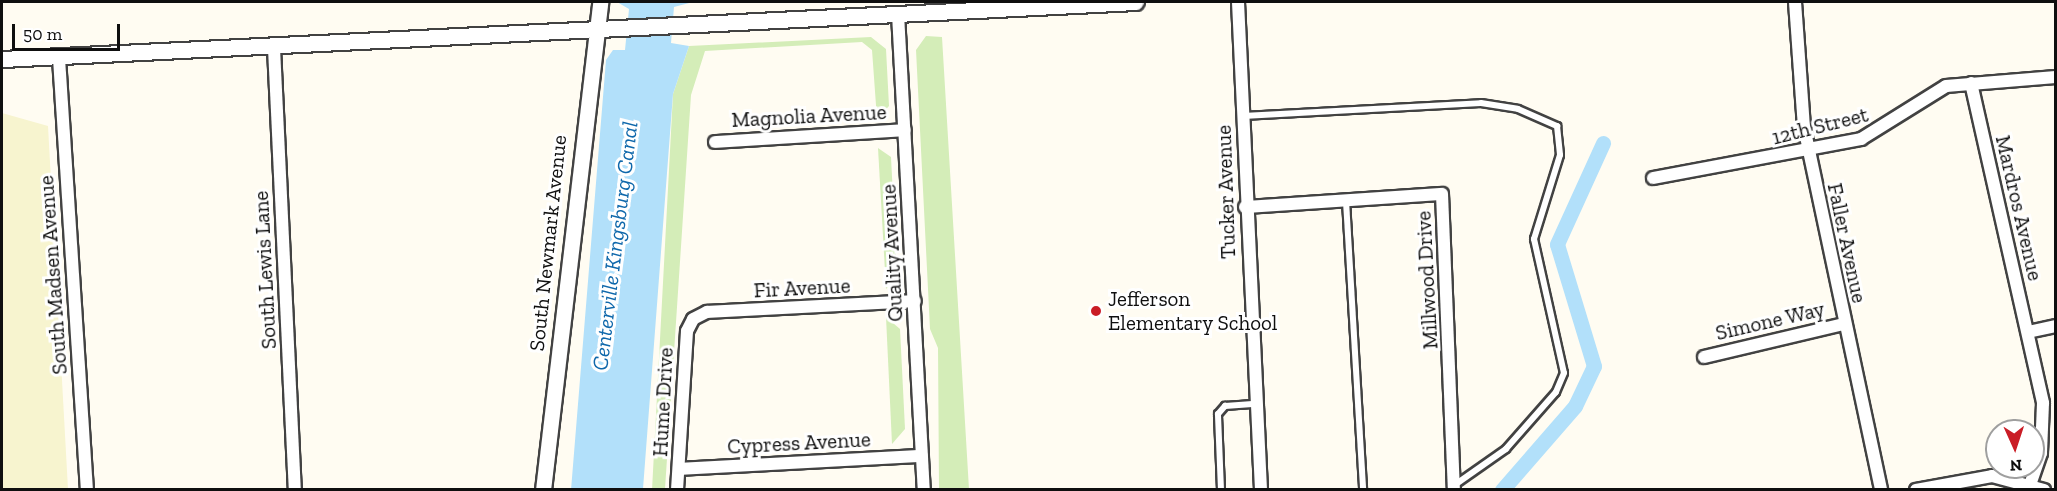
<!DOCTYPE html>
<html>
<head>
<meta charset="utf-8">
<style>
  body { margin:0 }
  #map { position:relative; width:2057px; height:491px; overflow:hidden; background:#fffcf2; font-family:"Zilla Slab",serif }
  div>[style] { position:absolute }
  .farmland>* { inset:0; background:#f7f4cf }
  .green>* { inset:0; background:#d4edb8 }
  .water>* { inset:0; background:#b2e0fa }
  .canal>* { height:15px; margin:-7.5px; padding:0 7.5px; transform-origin:7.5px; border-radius:7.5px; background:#b2e0fa }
  .roads { filter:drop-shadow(2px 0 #424242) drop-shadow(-2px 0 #424242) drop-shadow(0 2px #424242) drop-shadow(0 -2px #424242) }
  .service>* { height:6px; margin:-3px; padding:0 3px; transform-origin:3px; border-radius:3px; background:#fff }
  .minor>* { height:12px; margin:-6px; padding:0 6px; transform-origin:6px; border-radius:6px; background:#fff }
  .tertiary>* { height:15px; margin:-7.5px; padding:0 7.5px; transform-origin:7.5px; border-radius:7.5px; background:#fff }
  .dots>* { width:16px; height:16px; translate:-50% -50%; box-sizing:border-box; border:3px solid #fff; border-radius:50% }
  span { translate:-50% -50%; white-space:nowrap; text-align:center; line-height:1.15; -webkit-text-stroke:6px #fff; paint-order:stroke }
  .street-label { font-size:21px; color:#0f0f0f }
  .poi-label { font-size:21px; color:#0f0f0f }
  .left { translate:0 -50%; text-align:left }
  .water-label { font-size:22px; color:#0f68ab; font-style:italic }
  .frame { position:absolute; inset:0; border:3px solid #0f0f0f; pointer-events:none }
  .north { position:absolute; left:1985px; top:419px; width:60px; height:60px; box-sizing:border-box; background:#fff; border:2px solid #9f9f9f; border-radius:50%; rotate:177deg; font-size:16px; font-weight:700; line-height:24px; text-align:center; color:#0f0f0f }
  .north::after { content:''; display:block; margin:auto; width:21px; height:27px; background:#ca1d26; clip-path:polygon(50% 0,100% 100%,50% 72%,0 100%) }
  .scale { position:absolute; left:12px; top:24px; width:108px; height:27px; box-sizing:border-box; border:3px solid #0f0f0f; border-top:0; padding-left:8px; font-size:18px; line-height:21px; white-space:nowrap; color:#0f0f0f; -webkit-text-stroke:4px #fff; paint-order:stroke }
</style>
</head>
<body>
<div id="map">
  <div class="farmland">
    <div style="clip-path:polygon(2px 113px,48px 126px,68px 489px,2px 489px)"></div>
  </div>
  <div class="green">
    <div style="clip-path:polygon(926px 36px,942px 37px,969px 489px,939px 489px,938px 348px,930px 329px,916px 50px)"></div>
    <div style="clip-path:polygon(871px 37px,886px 49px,889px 106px,877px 119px,872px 50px,862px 42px,705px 51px,691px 95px,665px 489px,652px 490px,673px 94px,689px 46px)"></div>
    <div style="clip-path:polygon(878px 148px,891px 157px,897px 276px,886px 289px)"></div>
    <div style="clip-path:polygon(886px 317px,900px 329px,905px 429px,892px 444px)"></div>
  </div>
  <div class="water">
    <div style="clip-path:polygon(617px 2px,693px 2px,674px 7px,671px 43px,689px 46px,673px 94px,643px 489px,571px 490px,606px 60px,613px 50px,625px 50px,629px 9px)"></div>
  </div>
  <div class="canal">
    <div style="left:1502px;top:490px;width:111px;rotate:-49deg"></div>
    <div style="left:1575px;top:406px;width:44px;rotate:-64.6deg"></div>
    <div style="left:1594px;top:366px;width:127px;rotate:-106.9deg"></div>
    <div style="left:1557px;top:244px;width:111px;rotate:-65.5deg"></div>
  </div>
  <div class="roads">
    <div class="service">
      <div style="left:1243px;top:116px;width:238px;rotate:-3.1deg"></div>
      <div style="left:1481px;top:103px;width:37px;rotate:9deg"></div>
      <div style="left:1518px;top:109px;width:43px;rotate:23.6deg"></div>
      <div style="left:1557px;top:126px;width:29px;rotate:84deg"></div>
      <div style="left:1560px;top:155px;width:88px;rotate:107.2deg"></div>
      <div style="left:1534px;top:239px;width:137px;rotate:77.4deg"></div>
      <div style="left:1564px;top:373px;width:21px;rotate:113deg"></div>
      <div style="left:1556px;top:392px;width:76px;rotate:131.3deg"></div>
      <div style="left:1506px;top:449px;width:61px;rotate:145deg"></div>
      <div style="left:1346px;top:201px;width:289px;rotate:86.6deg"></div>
      <div style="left:1221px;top:490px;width:76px;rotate:-92.3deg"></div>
      <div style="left:1218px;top:414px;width:11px;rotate:-49deg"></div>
      <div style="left:1225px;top:406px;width:31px;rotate:-4deg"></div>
    </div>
    <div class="minor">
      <div style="left:1238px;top:2px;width:489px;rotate:87.3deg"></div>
      <div style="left:1795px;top:2px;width:125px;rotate:85.9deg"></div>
      <div style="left:1804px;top:127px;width:371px;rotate:78deg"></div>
      <div style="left:898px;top:14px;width:477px;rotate:86.9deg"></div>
      <div style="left:274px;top:48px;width:442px;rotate:87.3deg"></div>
      <div style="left:59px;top:58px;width:433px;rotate:86.3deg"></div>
      <div style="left:1971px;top:83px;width:328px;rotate:77.3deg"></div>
      <div style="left:2043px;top:403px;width:50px;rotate:92.3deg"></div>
      <div style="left:2041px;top:453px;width:31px;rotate:109deg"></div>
      <div style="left:715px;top:142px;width:190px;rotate:-3.6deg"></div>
      <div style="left:1653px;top:178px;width:212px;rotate:-10.6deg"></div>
      <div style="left:1861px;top:139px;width:100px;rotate:-31.9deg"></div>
      <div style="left:1946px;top:86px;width:110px;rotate:-4.7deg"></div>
      <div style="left:1245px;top:207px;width:197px;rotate:-3.8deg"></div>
      <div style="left:1442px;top:194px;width:296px;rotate:87.7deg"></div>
      <div style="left:2028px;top:332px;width:29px;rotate:-12deg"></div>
      <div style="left:1704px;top:357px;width:144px;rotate:-13.3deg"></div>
      <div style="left:679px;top:469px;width:243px;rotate:-3.1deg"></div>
      <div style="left:677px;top:490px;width:159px;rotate:-86.4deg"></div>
      <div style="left:687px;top:331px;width:13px;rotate:-63deg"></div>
      <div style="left:693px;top:319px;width:16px;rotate:-27deg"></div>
      <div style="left:707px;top:312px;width:208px;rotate:-3deg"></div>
      <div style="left:1916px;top:490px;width:77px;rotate:-10.4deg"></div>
      <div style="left:1992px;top:476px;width:54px;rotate:15.1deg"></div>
    </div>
    <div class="tertiary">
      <div style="left:2px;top:59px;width:1135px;rotate:-2.88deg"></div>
      <div style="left:543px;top:490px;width:491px;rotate:-83.3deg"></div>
    </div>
  </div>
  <div class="dots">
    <div style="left:1096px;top:311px;background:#ca1d26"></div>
  </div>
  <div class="street-label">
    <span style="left:809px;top:116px;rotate:-3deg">Magnolia Avenue</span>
    <span style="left:1820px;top:126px;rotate:-14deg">12th Street</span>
    <span style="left:1226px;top:192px;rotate:-92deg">Tucker Avenue</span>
    <span style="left:2019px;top:208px;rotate:77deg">Mardros Avenue</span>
    <span style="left:548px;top:243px;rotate:-84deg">South Newmark Avenue</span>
    <span style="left:1847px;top:243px;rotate:78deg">Faller Avenue</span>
    <span style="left:892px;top:253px;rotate:-93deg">Quality Avenue</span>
    <span style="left:265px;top:270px;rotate:-93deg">South Lewis Lane</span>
    <span style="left:53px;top:275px;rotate:-94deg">South Madsen Avenue</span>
    <span style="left:1427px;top:280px;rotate:-93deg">Millwood Drive</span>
    <span style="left:802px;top:288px;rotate:-3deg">Fir Avenue</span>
    <span style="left:1770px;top:321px;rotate:-13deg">Simone Way</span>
    <span style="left:663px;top:402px;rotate:-87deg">Hume Drive</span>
    <span style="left:799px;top:443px;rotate:-3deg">Cypress Avenue</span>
  </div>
  <div class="poi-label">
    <span class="left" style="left:1108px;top:311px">Jefferson<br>Elementary School</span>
  </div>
  <div class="water-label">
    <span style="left:615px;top:246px;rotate:-83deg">Centerville Kingsburg Canal</span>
  </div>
  <div class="frame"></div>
  <div class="north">N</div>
  <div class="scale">50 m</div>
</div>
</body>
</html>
